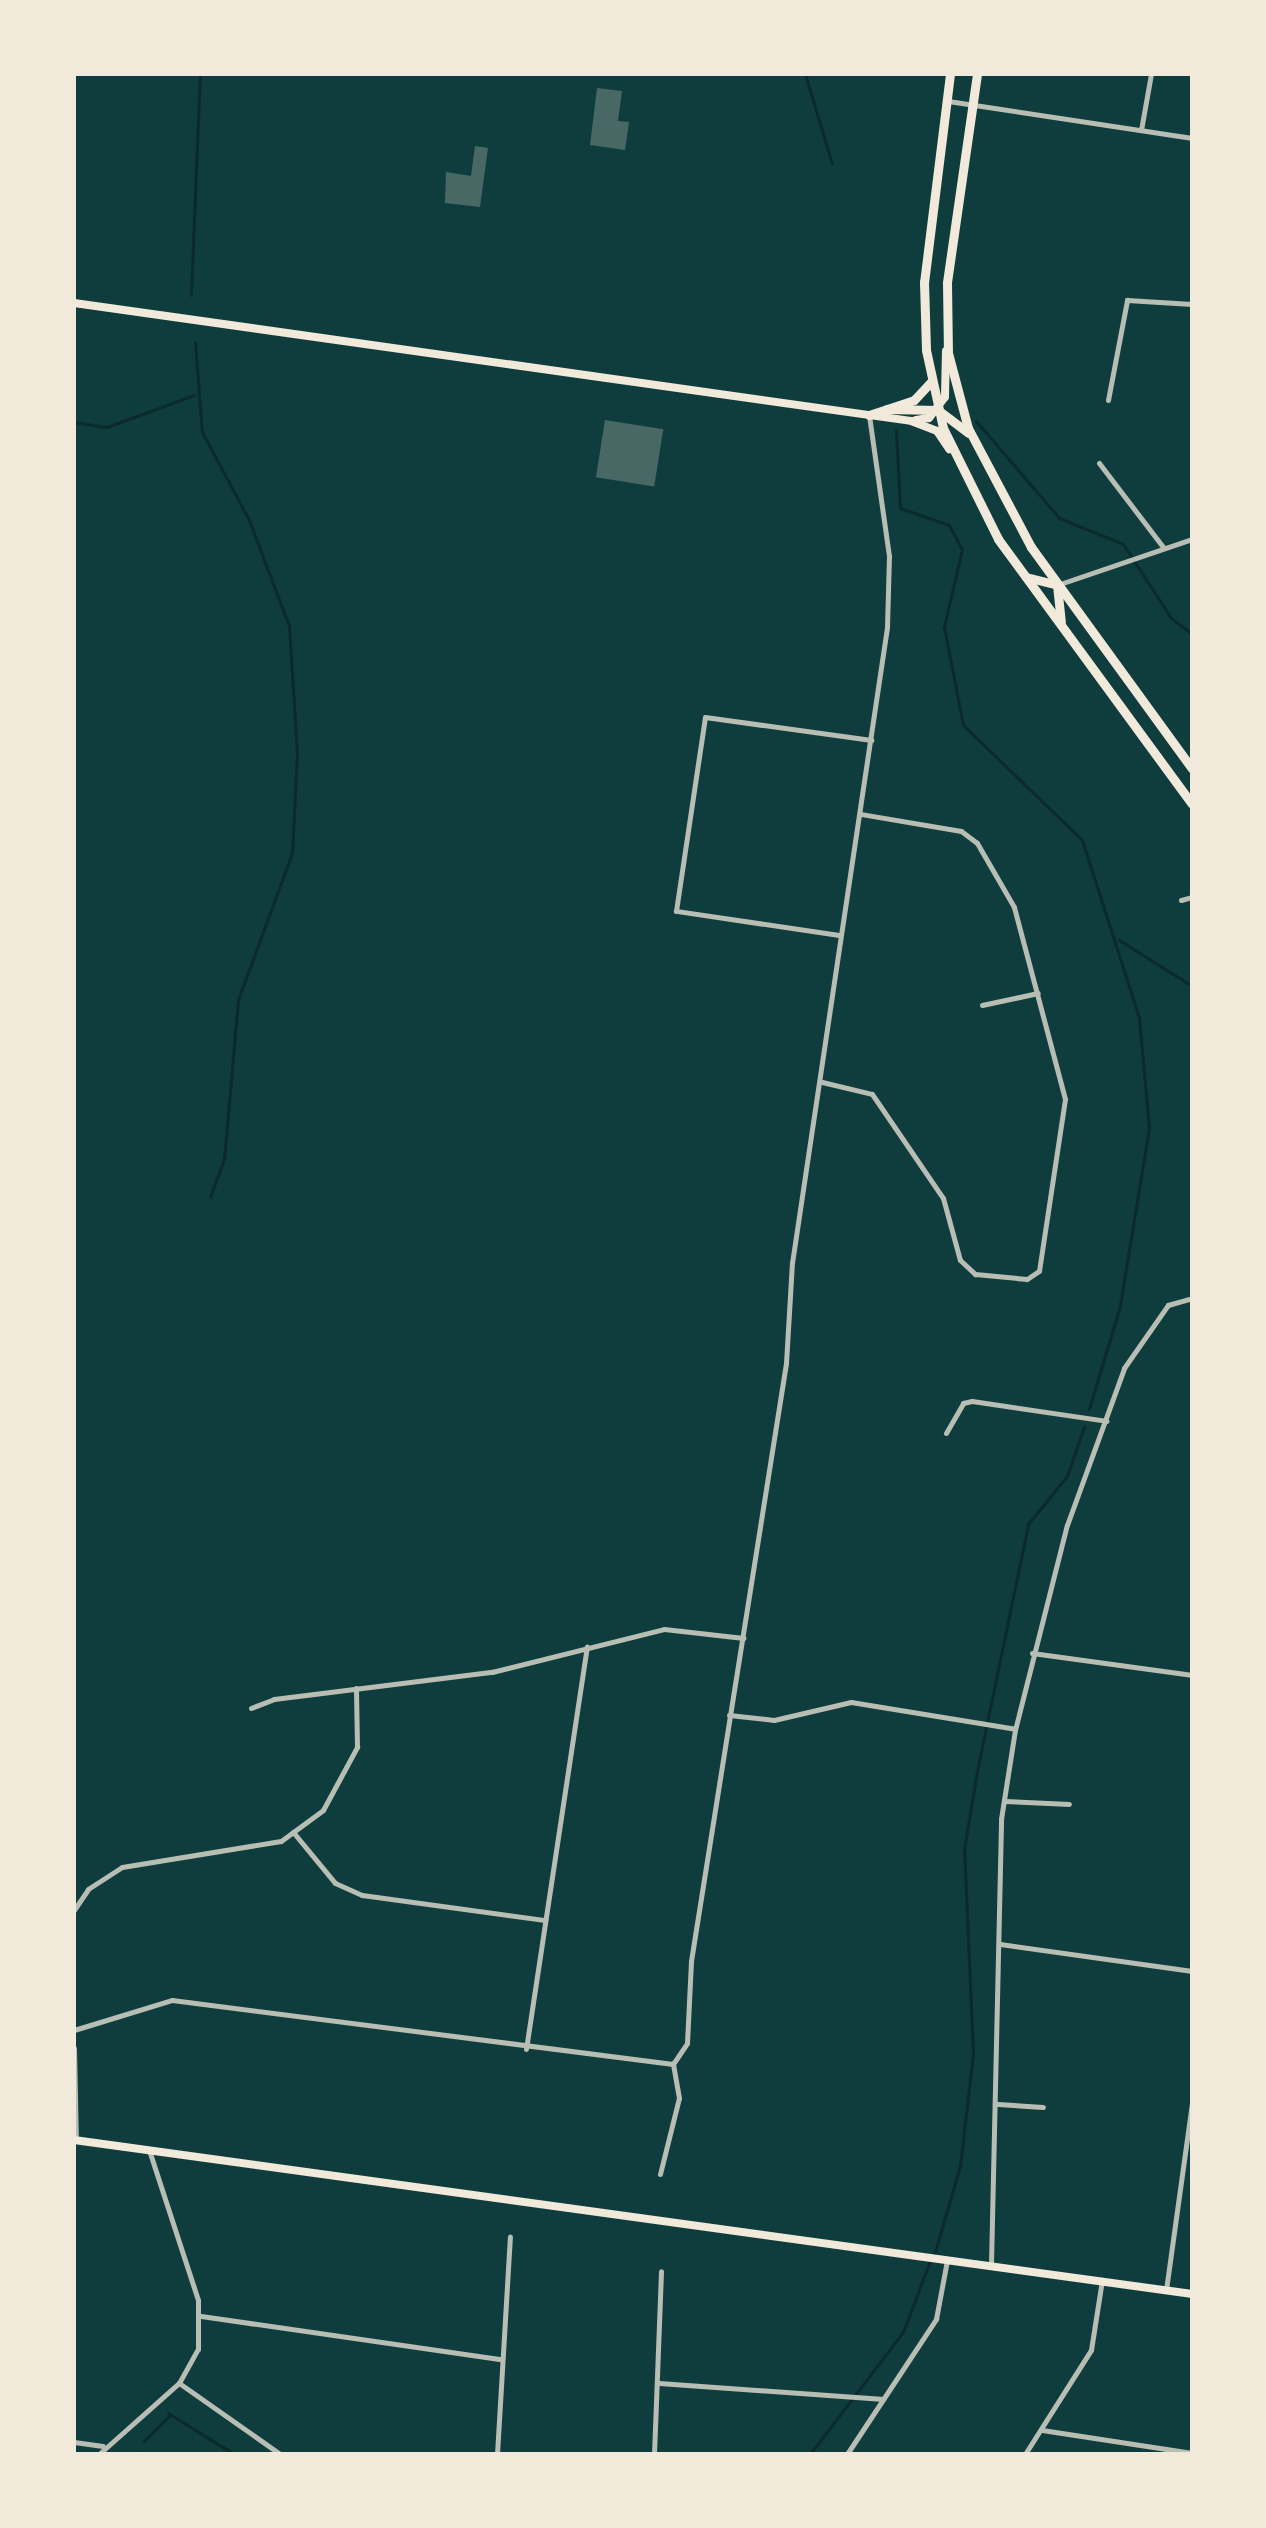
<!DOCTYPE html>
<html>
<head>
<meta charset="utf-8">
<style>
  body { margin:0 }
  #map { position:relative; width:1266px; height:2528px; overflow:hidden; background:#0f3d3e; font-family:"Libre Baskerville",serif }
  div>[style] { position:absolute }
  .stream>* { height:3px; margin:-1.5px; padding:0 1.5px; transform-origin:1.5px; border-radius:1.5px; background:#0a2a2b }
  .building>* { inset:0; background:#486865; transform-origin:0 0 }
  .minor>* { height:5px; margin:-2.5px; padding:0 2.5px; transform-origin:2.5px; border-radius:2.5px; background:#b8beb3 }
  .secondary>* { height:8px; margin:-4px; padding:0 4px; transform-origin:4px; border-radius:4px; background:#f1e9da }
  .primary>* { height:9px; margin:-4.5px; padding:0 4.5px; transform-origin:4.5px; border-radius:4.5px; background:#f1e9da }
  span { translate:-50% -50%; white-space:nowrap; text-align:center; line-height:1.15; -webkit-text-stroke:6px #f1e9da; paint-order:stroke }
  .frame { position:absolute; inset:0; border:76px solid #f1e9da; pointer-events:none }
</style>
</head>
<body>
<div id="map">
  <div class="stream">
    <div style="left:805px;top:74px;width:94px;rotate:73.3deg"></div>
    <div style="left:191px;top:295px;width:221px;rotate:-87.7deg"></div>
    <div style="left:195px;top:342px;width:90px;rotate:85.6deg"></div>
    <div style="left:202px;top:432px;width:100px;rotate:61.9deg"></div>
    <div style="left:249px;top:520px;width:113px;rotate:69.3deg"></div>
    <div style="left:289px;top:626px;width:126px;rotate:86.4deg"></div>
    <div style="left:297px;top:752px;width:101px;rotate:92.8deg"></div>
    <div style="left:292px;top:853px;width:157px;rotate:110.2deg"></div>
    <div style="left:238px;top:1000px;width:160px;rotate:95deg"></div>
    <div style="left:224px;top:1159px;width:40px;rotate:110.2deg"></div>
    <div style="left:976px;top:421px;width:128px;rotate:49.4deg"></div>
    <div style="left:1059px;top:518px;width:69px;rotate:22.1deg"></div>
    <div style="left:1123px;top:544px;width:88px;rotate:57deg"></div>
    <div style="left:1171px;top:618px;width:26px;rotate:37deg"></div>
    <div style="left:74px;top:422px;width:33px;rotate:9deg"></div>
    <div style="left:107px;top:427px;width:93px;rotate:-20.2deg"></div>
    <div style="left:896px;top:430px;width:78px;rotate:87.1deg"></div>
    <div style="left:900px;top:508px;width:52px;rotate:19.1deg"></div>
    <div style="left:949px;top:525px;width:27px;rotate:62deg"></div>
    <div style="left:962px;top:549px;width:80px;rotate:103deg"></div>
    <div style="left:944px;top:627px;width:100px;rotate:79deg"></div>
    <div style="left:963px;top:725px;width:165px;rotate:44deg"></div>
    <div style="left:1082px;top:840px;width:187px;rotate:72.2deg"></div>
    <div style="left:1139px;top:1018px;width:110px;rotate:84.8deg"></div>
    <div style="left:1149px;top:1128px;width:180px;rotate:99.3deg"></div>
    <div style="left:1120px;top:1306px;width:108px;rotate:106.8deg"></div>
    <div style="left:1119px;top:940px;width:86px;rotate:32.2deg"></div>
    <div style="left:934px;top:2255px;width:93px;rotate:-73.7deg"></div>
    <div style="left:960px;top:2166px;width:114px;rotate:-83.4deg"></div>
    <div style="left:973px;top:2053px;width:204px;rotate:-92.5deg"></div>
    <div style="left:964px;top:1849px;width:79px;rotate:-80.5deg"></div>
    <div style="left:977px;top:1771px;width:252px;rotate:-78.3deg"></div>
    <div style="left:1028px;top:1524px;width:62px;rotate:-50.9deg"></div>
    <div style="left:1067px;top:1476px;width:52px;rotate:-70.9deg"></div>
    <div style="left:168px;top:2413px;width:78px;rotate:31.8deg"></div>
    <div style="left:144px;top:2441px;width:35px;rotate:-45deg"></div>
    <div style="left:136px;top:2454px;width:2px;rotate:-63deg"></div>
    <div style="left:810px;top:2454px;width:153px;rotate:-52.7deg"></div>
    <div style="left:903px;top:2332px;width:76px;rotate:-69.2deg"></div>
  </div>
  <div class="building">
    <div style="clip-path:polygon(597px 88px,622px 91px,618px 121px,629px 122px,625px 150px,590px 145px)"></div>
    <div style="clip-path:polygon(475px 146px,488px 148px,480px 207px,445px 203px,446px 172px,471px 176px)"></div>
    <div style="left:605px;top:420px;width:59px;height:58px;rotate:9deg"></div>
  </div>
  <div class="minor">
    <div style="left:948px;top:101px;width:247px;rotate:8.6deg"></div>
    <div style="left:1141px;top:130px;width:57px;rotate:-79.9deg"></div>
    <div style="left:1108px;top:400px;width:102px;rotate:-79.2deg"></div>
    <div style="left:1127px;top:300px;width:65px;rotate:3.5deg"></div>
    <div style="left:1099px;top:463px;width:106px;rotate:52.7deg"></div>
    <div style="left:1057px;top:585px;width:143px;rotate:-18.8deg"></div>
    <div style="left:1181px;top:900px;width:11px;rotate:-15deg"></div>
    <div style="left:839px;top:935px;width:165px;rotate:-171.6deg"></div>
    <div style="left:676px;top:911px;width:196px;rotate:-81.5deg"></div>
    <div style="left:705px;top:717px;width:168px;rotate:7.9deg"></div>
    <div style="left:982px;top:1005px;width:57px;rotate:-12.1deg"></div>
    <div style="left:822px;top:1082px;width:51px;rotate:13.5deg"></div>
    <div style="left:872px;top:1094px;width:126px;rotate:55.7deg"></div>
    <div style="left:943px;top:1198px;width:64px;rotate:74.7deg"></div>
    <div style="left:960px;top:1260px;width:21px;rotate:43deg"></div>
    <div style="left:975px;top:1274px;width:52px;rotate:5.5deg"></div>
    <div style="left:1027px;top:1279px;width:14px;rotate:-34deg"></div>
    <div style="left:1039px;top:1271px;width:174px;rotate:-81.4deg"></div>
    <div style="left:1065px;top:1099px;width:199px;rotate:-104.9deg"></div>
    <div style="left:1014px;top:907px;width:74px;rotate:-120deg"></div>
    <div style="left:977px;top:843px;width:20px;rotate:-143deg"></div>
    <div style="left:961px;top:831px;width:101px;rotate:-170.4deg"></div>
    <div style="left:946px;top:1433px;width:34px;rotate:-60deg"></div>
    <div style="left:963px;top:1403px;width:9px;rotate:-13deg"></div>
    <div style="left:972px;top:1401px;width:136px;rotate:8.4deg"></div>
    <div style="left:1032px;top:1653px;width:162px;rotate:7.8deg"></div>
    <div style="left:251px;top:1708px;width:25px;rotate:-21deg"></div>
    <div style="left:274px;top:1699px;width:220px;rotate:-7.1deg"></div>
    <div style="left:492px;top:1672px;width:177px;rotate:-14deg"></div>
    <div style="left:664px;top:1629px;width:80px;rotate:6.5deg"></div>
    <div style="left:729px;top:1715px;width:45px;rotate:6.3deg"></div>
    <div style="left:774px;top:1720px;width:79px;rotate:-13.2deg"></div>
    <div style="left:851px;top:1702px;width:166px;rotate:9.3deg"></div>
    <div style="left:1004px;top:1801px;width:65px;rotate:2.6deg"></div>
    <div style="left:293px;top:1832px;width:66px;rotate:50.5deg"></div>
    <div style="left:335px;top:1883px;width:30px;rotate:24deg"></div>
    <div style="left:362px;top:1895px;width:185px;rotate:7.8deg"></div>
    <div style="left:74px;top:1910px;width:25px;rotate:-56deg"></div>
    <div style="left:88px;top:1889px;width:40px;rotate:-32.9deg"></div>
    <div style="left:122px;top:1867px;width:161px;rotate:-9.3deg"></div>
    <div style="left:281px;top:1841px;width:52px;rotate:-36.4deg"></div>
    <div style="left:323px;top:1810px;width:72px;rotate:-61.6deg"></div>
    <div style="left:357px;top:1747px;width:59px;rotate:-91deg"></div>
    <div style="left:1000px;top:1944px;width:194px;rotate:8deg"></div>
    <div style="left:74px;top:2030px;width:102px;rotate:-17deg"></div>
    <div style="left:172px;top:2000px;width:505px;rotate:7.28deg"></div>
    <div style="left:74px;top:2048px;width:92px;rotate:88.8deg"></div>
    <div style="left:526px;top:2049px;width:407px;rotate:-81.4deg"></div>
    <div style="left:998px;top:2104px;width:45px;rotate:3.8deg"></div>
    <div style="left:660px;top:2174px;width:78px;rotate:-76deg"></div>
    <div style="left:679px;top:2098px;width:35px;rotate:-100deg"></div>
    <div style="left:673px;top:2064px;width:25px;rotate:-56deg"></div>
    <div style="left:687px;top:2043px;width:82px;rotate:-87.2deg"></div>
    <div style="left:691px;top:1961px;width:605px;rotate:-80.97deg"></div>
    <div style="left:786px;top:1363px;width:100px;rotate:-86.6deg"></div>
    <div style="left:792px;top:1263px;width:643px;rotate:-81.5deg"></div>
    <div style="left:887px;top:627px;width:71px;rotate:-88.4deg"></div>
    <div style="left:889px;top:556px;width:142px;rotate:-98.1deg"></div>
    <div style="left:991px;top:2264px;width:445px;rotate:-88.7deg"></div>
    <div style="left:1001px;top:1819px;width:90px;rotate:-81.1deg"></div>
    <div style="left:1015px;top:1730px;width:211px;rotate:-75.8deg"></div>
    <div style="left:1067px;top:1525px;width:167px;rotate:-70deg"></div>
    <div style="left:1124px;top:1368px;width:77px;rotate:-55.1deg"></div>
    <div style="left:1168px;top:1305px;width:25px;rotate:-16deg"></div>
    <div style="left:1166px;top:2290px;width:189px;rotate:-82.1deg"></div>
    <div style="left:201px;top:2316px;width:303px;rotate:8.2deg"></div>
    <div style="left:179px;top:2383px;width:123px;rotate:35.1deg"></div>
    <div style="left:659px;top:2383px;width:225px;rotate:4.1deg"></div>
    <div style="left:1042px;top:2430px;width:152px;rotate:8.7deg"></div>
    <div style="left:74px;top:2442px;width:29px;rotate:8deg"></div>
    <div style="left:99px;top:2454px;width:107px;rotate:-41.6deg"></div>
    <div style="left:179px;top:2383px;width:39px;rotate:-61deg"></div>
    <div style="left:198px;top:2349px;width:49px;rotate:-90deg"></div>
    <div style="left:198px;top:2300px;width:158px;rotate:-108.1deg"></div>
    <div style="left:497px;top:2454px;width:218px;rotate:-86.6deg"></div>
    <div style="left:654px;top:2454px;width:183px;rotate:-87.8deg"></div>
    <div style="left:847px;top:2454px;width:162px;rotate:-56.6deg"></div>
    <div style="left:936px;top:2319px;width:60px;rotate:-79.4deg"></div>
    <div style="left:1025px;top:2454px;width:123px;rotate:-57.6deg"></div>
    <div style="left:1091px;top:2350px;width:71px;rotate:-81.1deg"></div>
  </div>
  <div class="secondary">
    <div style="left:74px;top:303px;width:845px;rotate:8.02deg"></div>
    <div style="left:911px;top:421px;width:28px;rotate:21deg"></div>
    <div style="left:937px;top:431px;width:22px;rotate:56deg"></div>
    <div style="left:916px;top:420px;width:13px;rotate:-9deg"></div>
    <div style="left:929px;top:418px;width:26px;rotate:-53deg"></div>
    <div style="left:945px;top:397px;width:46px;rotate:-88.8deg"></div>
    <div style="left:74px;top:2140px;width:1129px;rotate:7.84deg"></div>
  </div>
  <div class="primary">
    <div style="left:950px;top:74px;width:210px;rotate:97.1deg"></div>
    <div style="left:924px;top:282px;width:68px;rotate:88.3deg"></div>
    <div style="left:926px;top:350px;width:80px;rotate:77.7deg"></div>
    <div style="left:943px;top:428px;width:124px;rotate:63.6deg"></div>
    <div style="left:998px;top:539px;width:328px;rotate:53.8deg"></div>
    <div style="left:977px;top:74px;width:211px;rotate:98.2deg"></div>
    <div style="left:947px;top:283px;width:70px;rotate:89.2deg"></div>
    <div style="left:948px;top:353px;width:78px;rotate:75.1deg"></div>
    <div style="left:968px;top:428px;width:135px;rotate:62.1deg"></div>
    <div style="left:1031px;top:547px;width:274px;rotate:54deg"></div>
    <div style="left:887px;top:409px;width:51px;rotate:1.1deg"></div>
    <div style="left:938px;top:410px;width:38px;rotate:37deg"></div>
    <div style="left:869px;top:415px;width:47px;rotate:-18.4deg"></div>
    <div style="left:914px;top:400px;width:25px;rotate:-47deg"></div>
    <div style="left:1026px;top:577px;width:32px;rotate:14deg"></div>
    <div style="left:1057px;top:585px;width:37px;rotate:84deg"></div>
  </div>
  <div class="frame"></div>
</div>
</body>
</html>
